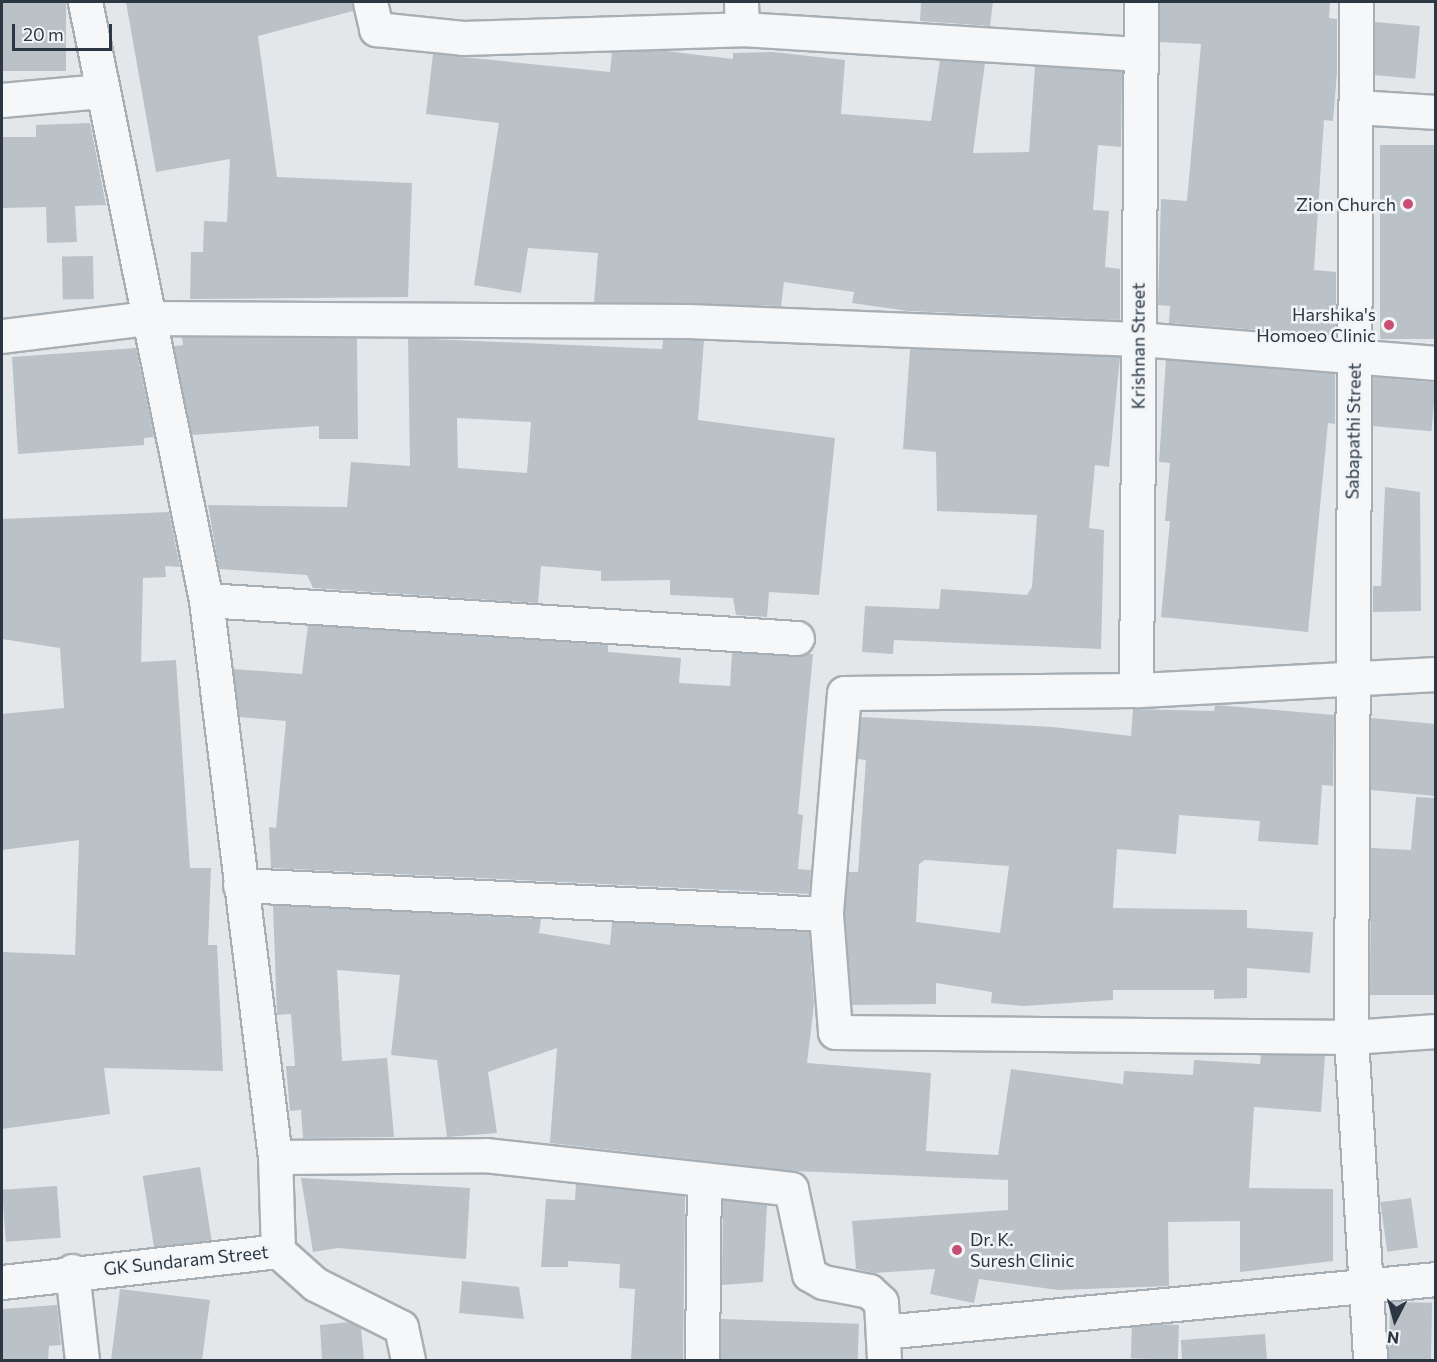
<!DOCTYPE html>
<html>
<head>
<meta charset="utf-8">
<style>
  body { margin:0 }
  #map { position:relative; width:1437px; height:1362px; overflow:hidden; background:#e3e7ea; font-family:Commissioner,sans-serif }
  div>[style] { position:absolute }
  .building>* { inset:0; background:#bac1c7; transform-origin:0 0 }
  .roads { filter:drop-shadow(2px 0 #a8afb4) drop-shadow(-2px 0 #a8afb4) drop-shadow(0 2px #a8afb4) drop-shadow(0 -2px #a8afb4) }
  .street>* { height:33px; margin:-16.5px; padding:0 16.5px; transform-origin:16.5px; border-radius:16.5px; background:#f5f7f9 }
  .dots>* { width:16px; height:16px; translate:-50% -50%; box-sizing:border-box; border:3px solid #f2f5f8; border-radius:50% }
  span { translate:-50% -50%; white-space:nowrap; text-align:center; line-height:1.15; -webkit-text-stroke:5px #f2f5f8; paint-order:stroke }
  .poi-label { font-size:18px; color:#2b3742 }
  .right { translate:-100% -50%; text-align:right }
  .left { translate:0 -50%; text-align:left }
  .street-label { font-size:18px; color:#2b3742 }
  .frame { position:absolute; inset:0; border:3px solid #2b3742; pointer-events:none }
  .north { position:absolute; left:1365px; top:1290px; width:60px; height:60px; -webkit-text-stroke:4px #f2f5f8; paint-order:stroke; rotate:186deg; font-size:16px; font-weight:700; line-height:24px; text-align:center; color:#2b3742 }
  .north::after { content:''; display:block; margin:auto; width:21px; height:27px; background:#2b3742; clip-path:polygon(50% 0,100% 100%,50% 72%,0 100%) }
  .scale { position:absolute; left:12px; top:24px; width:100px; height:27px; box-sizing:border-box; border:3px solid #2b3742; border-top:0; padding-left:8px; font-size:18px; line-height:21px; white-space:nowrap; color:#2b3742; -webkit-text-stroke:4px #f2f5f8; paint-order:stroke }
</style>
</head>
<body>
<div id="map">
  <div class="building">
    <div style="left:2px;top:2px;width:64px;height:69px"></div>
    <div style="clip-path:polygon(126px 2px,352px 2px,353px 11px,258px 36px,277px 177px,412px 183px,408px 297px,190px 299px,191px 252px,203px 252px,204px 221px,227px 222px,230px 159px,156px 172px)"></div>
    <div style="clip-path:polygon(921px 2px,993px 2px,990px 26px,920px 21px)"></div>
    <div style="clip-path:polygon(1160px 2px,1330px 2px,1329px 18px,1337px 19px,1337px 72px,1333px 121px,1324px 120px,1314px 270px,1336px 272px,1336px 336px,1169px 323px,1170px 306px,1158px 305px,1161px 199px,1187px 201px,1201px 44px,1159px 42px)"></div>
    <div style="left:1375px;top:22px;width:45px;height:53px;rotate:5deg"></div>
    <div style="clip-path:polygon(657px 50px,733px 59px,733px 53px,773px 52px,845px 60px,841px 114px,931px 121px,940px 60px,985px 63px,973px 153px,1029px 152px,1035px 66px,1122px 72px,1121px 147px,1098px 145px,1093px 210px,1109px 211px,1105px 267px,1120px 269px,1120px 320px,908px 311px,852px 303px,854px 292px,784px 282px,781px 306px,594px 302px,598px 253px,528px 248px,521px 293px,474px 285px,499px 123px,426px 114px,433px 54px,610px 72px,612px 52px)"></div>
    <div style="clip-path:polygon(90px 123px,106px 205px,75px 206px,77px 242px,47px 243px,46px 207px,2px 208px,2px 137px,36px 137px,36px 125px)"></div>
    <div style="left:1380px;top:145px;width:56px;height:194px"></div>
    <div style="left:93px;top:256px;width:43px;height:31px;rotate:89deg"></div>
    <div style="clip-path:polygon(182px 337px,357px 338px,358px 439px,319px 439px,319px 426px,192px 435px,174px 346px,183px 345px)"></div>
    <div style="clip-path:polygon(evenodd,408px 338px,662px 349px,663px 340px,704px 340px,698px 420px,835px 438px,819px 595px,769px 592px,767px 617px,736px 615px,733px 598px,670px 595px,670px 580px,601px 581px,601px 571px,541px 566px,538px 603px,313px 588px,307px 575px,219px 569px,208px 505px,347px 507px,351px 462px,410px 466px,408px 338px,457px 418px,531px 422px,527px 473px,458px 468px,457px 418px)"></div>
    <div style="clip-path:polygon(136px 348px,154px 437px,144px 438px,144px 445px,18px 454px,12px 357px)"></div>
    <div style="clip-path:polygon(910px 349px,1120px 357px,1109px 467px,1095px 465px,1089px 528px,1104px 530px,1101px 649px,894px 640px,893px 654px,862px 652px,865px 606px,939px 609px,941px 589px,1027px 595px,1032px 587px,1037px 515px,937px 511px,936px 452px,903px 449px)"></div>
    <div style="clip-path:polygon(1166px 360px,1335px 374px,1335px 424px,1328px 423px,1308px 632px,1161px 617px,1170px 521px,1165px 521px,1170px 463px,1159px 462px)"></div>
    <div style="left:1373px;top:377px;width:63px;height:49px;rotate:5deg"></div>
    <div style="clip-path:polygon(1385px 487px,1420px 492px,1421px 611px,1373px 612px,1373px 586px,1381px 586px)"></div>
    <div style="clip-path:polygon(169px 512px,180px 567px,165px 566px,166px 577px,143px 578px,141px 662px,176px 660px,190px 868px,211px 868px,208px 945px,217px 945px,223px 1071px,104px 1068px,110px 1114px,2px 1129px,2px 952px,75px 955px,79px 840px,2px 850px,2px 714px,64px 708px,60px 648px,2px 639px,2px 519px)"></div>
    <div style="clip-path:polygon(308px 625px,608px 645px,608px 652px,681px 658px,679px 683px,730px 686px,732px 653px,813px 654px,798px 814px,803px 815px,798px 869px,811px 870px,809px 894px,271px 868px,269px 827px,276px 828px,286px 721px,239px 717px,233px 669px,302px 674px)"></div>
    <div style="clip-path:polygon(evenodd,1215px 705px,1334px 715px,1333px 786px,1322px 785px,1318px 845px,1258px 841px,1260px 821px,1179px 815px,1176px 854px,1117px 849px,1113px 908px,1247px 910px,1247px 928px,1313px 932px,1310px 973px,1247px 968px,1247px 998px,1214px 999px,1214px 990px,1113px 990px,1113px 1000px,1023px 1006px,991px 1003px,992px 992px,936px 983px,936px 1004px,852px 1005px,845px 914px,848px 872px,858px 872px,866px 760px,857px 759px,861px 717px,1053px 727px,1131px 736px,1133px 709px,1214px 711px,1215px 705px,925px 860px,1009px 866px,1000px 933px,916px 922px,919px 864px,925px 860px)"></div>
    <div style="clip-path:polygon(1371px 718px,1436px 724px,1436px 796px,1371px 790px)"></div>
    <div style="clip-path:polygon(1416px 797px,1436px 798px,1436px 995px,1370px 995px,1371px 848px,1411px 850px)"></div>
    <div style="clip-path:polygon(273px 905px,541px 919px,539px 933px,610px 945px,612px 922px,809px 932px,814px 1005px,807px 1063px,931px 1073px,926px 1151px,998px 1155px,1011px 1069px,1123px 1084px,1124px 1071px,1193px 1075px,1194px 1060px,1260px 1064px,1261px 1055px,1325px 1055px,1321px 1112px,1254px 1107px,1249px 1188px,1333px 1189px,1333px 1261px,1240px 1272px,1240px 1221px,1168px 1222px,1169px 1286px,1058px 1290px,979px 1279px,974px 1303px,930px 1294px,935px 1269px,874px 1273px,856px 1269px,852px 1221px,1008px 1210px,1008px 1180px,795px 1171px,550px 1143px,557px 1048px,488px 1072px,497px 1133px,447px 1137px,437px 1060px,391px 1055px,400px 975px,337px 970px,342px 1061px,387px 1058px,394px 1137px,303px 1138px,301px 1110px,290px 1111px,286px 1066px,295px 1066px,291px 1014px,277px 1015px)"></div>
    <div style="left:200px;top:1167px;width:74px;height:58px;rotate:81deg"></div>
    <div style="clip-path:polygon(301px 1178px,470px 1188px,466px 1259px,338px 1248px,313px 1252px)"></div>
    <div style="clip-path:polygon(576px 1184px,685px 1196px,683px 1360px,631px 1360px,635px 1289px,619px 1288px,620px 1264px,568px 1261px,568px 1267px,541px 1267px,546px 1199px,575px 1200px)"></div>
    <div style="left:57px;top:1186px;width:52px;height:55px;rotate:86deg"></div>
    <div style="left:1411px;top:1198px;width:50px;height:31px;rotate:82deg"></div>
    <div style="clip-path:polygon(723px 1200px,767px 1205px,763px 1282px,722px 1285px)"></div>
    <div style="clip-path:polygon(462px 1281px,519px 1287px,524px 1319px,459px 1313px)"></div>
    <div style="clip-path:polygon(120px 1289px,210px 1300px,202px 1360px,111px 1360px)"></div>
    <div style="left:1390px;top:1302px;width:42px;height:58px;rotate:1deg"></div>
    <div style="clip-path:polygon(57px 1305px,61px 1345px,49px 1346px,48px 1360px,2px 1360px,2px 1309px)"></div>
    <div style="left:721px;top:1319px;width:138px;height:41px;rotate:2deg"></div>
    <div style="clip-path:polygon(350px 1322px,361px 1328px,364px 1360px,322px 1360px,320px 1325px)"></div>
    <div style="left:1179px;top:1325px;width:35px;height:47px;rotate:92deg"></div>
    <div style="clip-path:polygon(1265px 1334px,1267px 1360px,1182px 1360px,1181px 1340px)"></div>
  </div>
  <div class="roads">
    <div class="street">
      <div style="left:85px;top:2px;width:610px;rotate:78.56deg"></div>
      <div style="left:206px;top:600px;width:561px;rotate:82.94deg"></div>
      <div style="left:275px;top:1157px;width:210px;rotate:-0.5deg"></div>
      <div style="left:485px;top:1155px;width:308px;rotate:6.3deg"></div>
      <div style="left:791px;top:1189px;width:87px;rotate:78deg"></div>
      <div style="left:809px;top:1274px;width:16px;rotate:30deg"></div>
      <div style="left:823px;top:1282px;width:47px;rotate:11.1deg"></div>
      <div style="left:869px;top:1291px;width:16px;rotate:43deg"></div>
      <div style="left:881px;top:1302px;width:58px;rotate:87deg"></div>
      <div style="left:370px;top:2px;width:28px;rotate:77deg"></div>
      <div style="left:376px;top:29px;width:87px;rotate:5.9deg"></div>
      <div style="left:463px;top:38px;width:279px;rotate:-1.8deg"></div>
      <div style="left:742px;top:29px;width:400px;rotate:3.6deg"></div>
      <div style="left:741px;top:2px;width:27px;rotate:88deg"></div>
      <div style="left:1356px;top:2px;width:1035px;rotate:90.28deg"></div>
      <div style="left:1351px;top:1037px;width:324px;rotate:86.6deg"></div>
      <div style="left:2px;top:100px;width:99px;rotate:-5.2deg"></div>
      <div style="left:1357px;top:107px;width:79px;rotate:3.6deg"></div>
      <div style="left:2px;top:336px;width:145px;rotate:-7.1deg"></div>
      <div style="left:146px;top:318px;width:542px;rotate:0.32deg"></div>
      <div style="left:688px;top:321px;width:450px;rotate:2.3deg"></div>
      <div style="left:1138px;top:339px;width:299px;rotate:4.6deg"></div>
      <div style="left:206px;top:600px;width:592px;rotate:3.68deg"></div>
      <div style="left:1436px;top:674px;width:300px;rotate:176.9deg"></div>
      <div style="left:1136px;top:690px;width:292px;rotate:179.4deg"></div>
      <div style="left:844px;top:693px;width:222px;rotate:94.7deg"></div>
      <div style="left:826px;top:914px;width:118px;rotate:85.6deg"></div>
      <div style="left:835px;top:1032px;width:516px;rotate:0.56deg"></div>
      <div style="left:1351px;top:1037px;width:85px;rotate:-4deg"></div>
      <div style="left:1136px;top:690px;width:688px;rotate:-89.58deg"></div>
      <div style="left:240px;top:885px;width:587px;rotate:2.83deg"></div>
      <div style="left:278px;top:1251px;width:50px;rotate:41.7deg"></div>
      <div style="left:315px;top:1284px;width:96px;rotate:26.6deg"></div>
      <div style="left:401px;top:1327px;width:34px;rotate:78deg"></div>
      <div style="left:72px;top:1271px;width:90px;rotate:83.6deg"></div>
      <div style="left:2px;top:1282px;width:278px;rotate:-6.4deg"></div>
      <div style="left:278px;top:1251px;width:94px;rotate:-91.8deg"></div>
      <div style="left:883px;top:1332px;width:556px;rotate:-5.47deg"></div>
      <div style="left:702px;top:1360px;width:178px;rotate:-89.4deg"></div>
    </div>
  </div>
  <div class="dots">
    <div style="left:1408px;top:204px;background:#c84f73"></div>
    <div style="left:1389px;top:325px;background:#c84f73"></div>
    <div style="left:957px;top:1250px;background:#c84f73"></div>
  </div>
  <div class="poi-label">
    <span class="right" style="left:1396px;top:204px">Zion Church</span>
    <span class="right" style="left:1376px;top:325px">Harshika's<br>Homoeo Clinic</span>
    <span class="left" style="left:970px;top:1250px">Dr. K.<br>Suresh Clinic</span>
  </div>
  <div class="street-label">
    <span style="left:1138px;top:346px;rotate:-90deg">Krishnan Street</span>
    <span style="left:1353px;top:431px;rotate:-89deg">Sabapathi Street</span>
    <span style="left:186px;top:1260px;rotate:-6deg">GK Sundaram Street</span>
  </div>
  <div class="frame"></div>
  <div class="north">N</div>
  <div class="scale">20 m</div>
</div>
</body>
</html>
